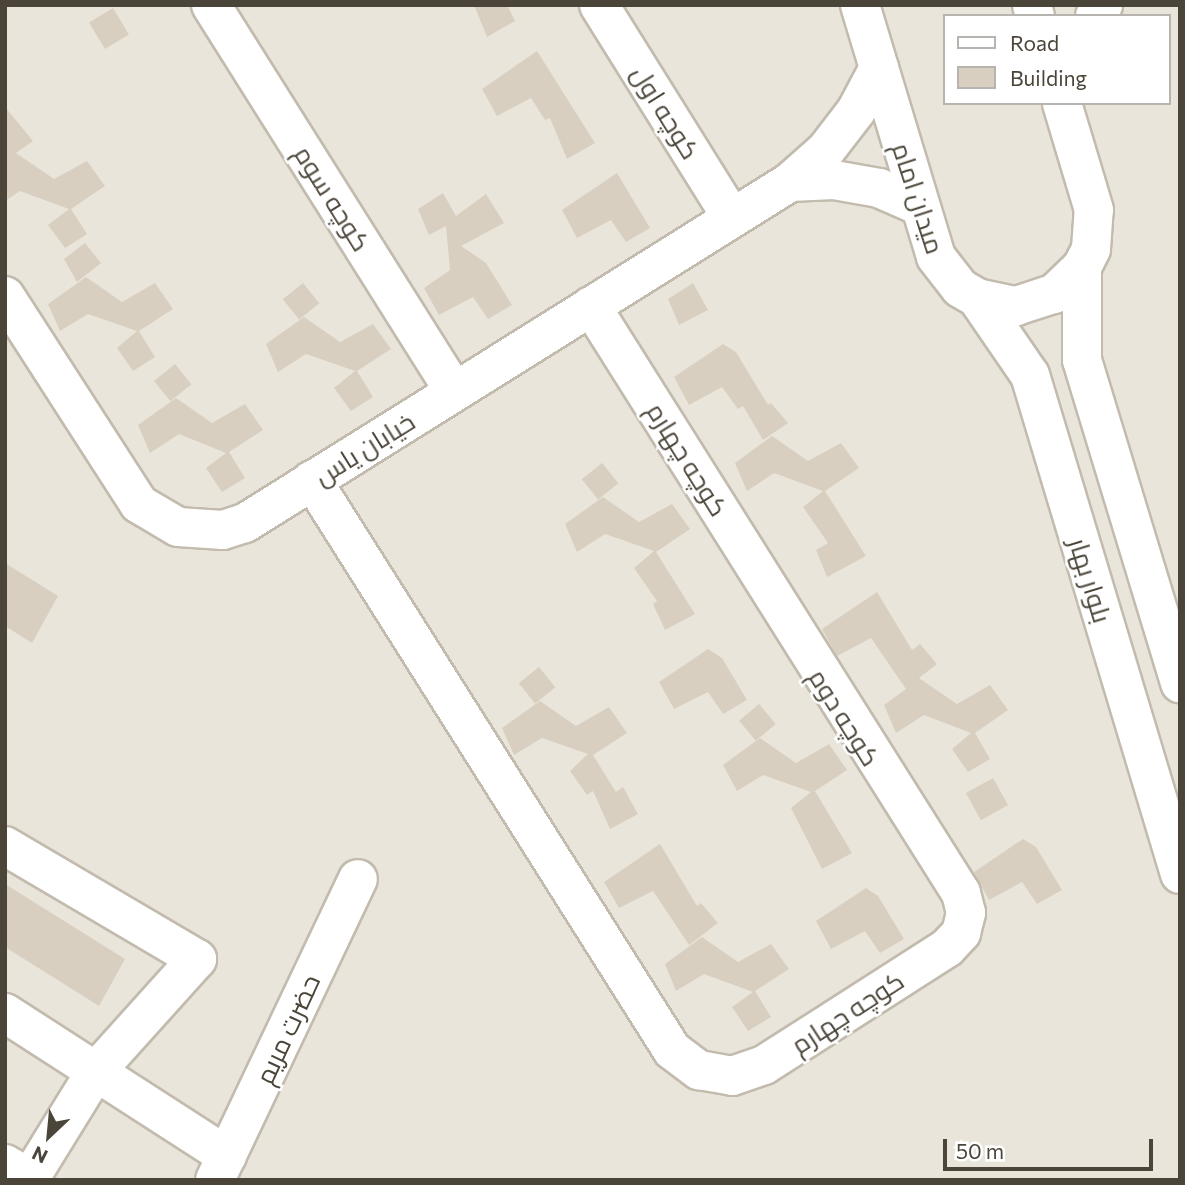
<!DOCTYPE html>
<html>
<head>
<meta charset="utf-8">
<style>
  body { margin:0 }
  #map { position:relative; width:1185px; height:1185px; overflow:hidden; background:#f6f3ec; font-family:Commissioner,Cairo,sans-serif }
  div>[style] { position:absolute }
  .residential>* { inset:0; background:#eae5da }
  .building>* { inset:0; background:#d8cfc1; transform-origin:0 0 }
  .roads { filter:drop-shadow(2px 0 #c2bbae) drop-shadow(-2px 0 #c2bbae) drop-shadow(0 2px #c2bbae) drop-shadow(0 -2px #c2bbae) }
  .minor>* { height:38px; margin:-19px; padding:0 19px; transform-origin:19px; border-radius:19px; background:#fff }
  span { translate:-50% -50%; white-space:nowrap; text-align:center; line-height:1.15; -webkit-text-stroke:5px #fff; paint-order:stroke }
  .street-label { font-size:26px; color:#4b4439 }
  .frame { position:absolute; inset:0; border:7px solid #4b4439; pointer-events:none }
  .legend { position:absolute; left:943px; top:14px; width:228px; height:91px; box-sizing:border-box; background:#fff; border:2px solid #b7b4b0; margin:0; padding:9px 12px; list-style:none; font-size:21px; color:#4b4439 }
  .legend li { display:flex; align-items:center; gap:14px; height:35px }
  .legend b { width:35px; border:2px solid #b7b4b0 }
  .north { position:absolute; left:14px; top:1101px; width:70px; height:70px; -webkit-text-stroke:5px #fff; paint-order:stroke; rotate:206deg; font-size:19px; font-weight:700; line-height:28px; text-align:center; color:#4b4439 }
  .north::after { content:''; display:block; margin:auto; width:24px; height:32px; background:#4b4439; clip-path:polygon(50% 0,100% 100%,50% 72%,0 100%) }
  .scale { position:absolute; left:943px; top:1139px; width:210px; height:32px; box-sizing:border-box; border:4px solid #4b4439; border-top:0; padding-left:9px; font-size:21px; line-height:24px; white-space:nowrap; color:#4b4439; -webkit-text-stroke:5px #fff; paint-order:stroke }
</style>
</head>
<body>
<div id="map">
  <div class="residential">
    <div style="clip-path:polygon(evenodd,5px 5px,1180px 5px,1180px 1180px,5px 1180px,5px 5px,945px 16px,1169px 16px,1169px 103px,945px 103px,945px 16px)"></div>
  </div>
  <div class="building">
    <div style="clip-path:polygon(474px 5px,507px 5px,515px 21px,487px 37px)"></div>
    <div style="left:113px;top:8px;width:31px;height:28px;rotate:59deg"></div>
    <div style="clip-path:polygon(537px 51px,595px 143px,567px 159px,550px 118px,545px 120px,531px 98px,497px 116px,482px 89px)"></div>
    <div style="clip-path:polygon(5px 107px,33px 141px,16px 153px,54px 179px,87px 161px,105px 186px,71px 209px,87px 234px,65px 248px,48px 225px,69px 209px,20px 191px,5px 201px)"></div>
    <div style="clip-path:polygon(617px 173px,650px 228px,626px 242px,611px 220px,577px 238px,562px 210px)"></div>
    <div style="clip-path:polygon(443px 193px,456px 216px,486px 194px,504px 223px,461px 246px,486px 263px,512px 305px,488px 319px,473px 297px,439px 315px,424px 288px,450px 270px,446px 226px,429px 235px,418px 209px)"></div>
    <div style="clip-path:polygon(85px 243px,101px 263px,77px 282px,64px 259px)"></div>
    <div style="clip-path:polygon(86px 277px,122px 302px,155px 283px,173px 309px,139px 331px,155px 357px,133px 371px,117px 348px,137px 331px,88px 314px,60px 331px,48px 304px)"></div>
    <div style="left:303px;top:283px;width:26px;height:26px;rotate:51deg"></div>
    <div style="clip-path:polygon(693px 283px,708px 310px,679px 325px,668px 299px)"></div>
    <div style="clip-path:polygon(304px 317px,340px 342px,373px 324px,391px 349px,357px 371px,373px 397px,351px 411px,334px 388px,355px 371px,306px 354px,278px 372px,266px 344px)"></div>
    <div style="clip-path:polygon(723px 344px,736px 352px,768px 405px,771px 403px,788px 423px,763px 440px,743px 406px,738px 409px,722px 387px,689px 405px,674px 377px)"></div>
    <div style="left:175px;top:364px;width:26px;height:27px;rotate:51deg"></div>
    <div style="clip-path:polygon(176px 398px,212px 423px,245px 404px,263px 430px,229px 452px,245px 478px,222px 492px,206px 468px,226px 453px,179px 434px,150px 453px,138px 425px)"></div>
    <div style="clip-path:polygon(772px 436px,808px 461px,841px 443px,859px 468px,825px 491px,866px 556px,827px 577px,816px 550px,828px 543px,803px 507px,823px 491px,774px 473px,747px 491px,735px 463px)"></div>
    <div style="left:602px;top:463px;width:26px;height:26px;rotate:51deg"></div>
    <div style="clip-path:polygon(603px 497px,639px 522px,672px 504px,690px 529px,656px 552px,695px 614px,665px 630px,653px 604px,657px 601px,634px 568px,654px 551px,605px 534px,577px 552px,565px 524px)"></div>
    <div style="clip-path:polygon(5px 563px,58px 596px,32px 643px,5px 626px)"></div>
    <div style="clip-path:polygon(877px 592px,912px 650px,920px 644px,937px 664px,919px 678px,957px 704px,990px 685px,1008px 710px,975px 733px,990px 759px,968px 772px,952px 749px,971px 733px,924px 715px,896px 733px,884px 705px,906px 689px,871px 638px,837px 656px,822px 629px)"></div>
    <div style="clip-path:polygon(708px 649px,722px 658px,747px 700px,723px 714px,708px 692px,674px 709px,659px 682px)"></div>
    <div style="left:539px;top:667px;width:26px;height:26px;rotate:51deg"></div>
    <div style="clip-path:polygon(540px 701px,576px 726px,609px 707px,627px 733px,593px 755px,616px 792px,623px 787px,638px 814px,610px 829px,593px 791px,587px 795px,570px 771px,588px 754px,542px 738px,514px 755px,502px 728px)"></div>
    <div style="left:759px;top:704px;width:26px;height:26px;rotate:50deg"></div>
    <div style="clip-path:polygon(760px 738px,796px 763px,829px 744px,847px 770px,815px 791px,852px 853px,822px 869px,791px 808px,811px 792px,763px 775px,737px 791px,723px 765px)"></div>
    <div style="left:993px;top:778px;width:31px;height:31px;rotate:61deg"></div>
    <div style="clip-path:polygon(1023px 839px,1036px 847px,1062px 890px,1037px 904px,1022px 882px,989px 900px,974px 872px)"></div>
    <div style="clip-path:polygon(660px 844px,697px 906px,701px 903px,718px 923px,689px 945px,653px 891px,619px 908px,604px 882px)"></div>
    <div style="clip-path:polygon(5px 884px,125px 959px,99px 1006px,5px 947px)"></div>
    <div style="clip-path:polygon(866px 888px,878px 896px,904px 939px,880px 953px,865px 931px,831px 949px,816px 921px)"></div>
    <div style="clip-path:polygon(702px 937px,738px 962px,771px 944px,789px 969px,755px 991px,771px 1017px,748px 1031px,732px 1007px,753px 992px,704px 974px,676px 991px,665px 964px)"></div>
  </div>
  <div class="roads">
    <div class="minor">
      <div style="left:211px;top:5px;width:456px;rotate:57.8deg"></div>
      <div style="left:599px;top:5px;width:251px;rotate:58deg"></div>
      <div style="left:860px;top:5px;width:263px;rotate:73.2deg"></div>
      <div style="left:936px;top:257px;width:39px;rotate:52deg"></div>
      <div style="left:960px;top:288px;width:20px;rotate:30deg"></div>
      <div style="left:977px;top:298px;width:40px;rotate:12deg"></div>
      <div style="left:1016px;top:306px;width:40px;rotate:-18deg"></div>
      <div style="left:1054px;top:294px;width:39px;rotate:-44deg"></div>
      <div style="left:1082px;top:267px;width:20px;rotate:-63deg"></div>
      <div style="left:1091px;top:249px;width:39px;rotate:-86deg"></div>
      <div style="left:1094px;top:210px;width:112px;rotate:-106.7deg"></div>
      <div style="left:1032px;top:5px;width:11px;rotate:75deg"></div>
      <div style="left:1095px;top:16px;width:14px;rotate:-54deg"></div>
      <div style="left:790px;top:182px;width:44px;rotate:-2.6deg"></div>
      <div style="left:834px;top:180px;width:46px;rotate:10.1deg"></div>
      <div style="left:879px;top:188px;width:45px;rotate:23.7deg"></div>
      <div style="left:1082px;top:267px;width:93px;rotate:90deg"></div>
      <div style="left:1082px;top:360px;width:338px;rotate:73.1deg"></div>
      <div style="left:5px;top:296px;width:247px;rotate:57.2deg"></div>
      <div style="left:139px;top:504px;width:45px;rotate:30.5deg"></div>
      <div style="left:178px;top:527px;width:45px;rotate:3.8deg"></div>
      <div style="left:223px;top:530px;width:23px;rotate:-18deg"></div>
      <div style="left:245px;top:523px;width:643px;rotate:-32.03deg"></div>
      <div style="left:790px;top:182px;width:48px;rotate:-41.6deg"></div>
      <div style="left:826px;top:150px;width:49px;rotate:-52.4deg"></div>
      <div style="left:856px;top:111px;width:49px;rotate:-61.9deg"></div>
      <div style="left:977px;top:298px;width:93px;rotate:55.5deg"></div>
      <div style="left:1030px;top:375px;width:521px;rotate:73.27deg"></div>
      <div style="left:312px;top:480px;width:674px;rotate:57.72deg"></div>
      <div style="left:672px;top:1050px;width:34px;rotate:37deg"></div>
      <div style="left:699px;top:1070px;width:34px;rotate:10deg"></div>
      <div style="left:732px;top:1076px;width:34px;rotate:-19deg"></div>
      <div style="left:764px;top:1065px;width:217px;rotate:-32.6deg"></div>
      <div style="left:947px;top:948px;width:21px;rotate:-47deg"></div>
      <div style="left:961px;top:933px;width:21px;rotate:-76deg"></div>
      <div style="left:966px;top:913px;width:21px;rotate:-104deg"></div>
      <div style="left:961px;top:893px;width:694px;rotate:-122.22deg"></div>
      <div style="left:5px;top:846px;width:223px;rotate:30.5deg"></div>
      <div style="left:197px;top:959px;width:151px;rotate:132deg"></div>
      <div style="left:96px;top:1071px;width:126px;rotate:121.7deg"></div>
      <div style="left:30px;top:1178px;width:29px;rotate:-151deg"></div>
      <div style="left:5px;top:1013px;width:264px;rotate:32.8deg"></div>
      <div style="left:215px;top:1180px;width:333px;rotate:-64.6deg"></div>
    </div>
  </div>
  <div class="street-label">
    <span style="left:666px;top:112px;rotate:58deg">کوچه اول</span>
    <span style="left:333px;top:198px;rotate:58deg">کوچه سوم</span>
    <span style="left:919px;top:198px;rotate:72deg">میدان امام</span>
    <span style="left:364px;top:448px;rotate:-32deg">خیابان یاس</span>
    <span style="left:688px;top:459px;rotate:58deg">کوچه چهارم</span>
    <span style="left:1091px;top:580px;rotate:73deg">بلوار بهار</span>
    <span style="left:845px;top:717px;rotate:58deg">کوچه دوم</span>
    <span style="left:847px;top:1012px;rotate:-33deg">کوچه چهارم</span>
    <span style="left:287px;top:1029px;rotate:-65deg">حضرت مریم</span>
  </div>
  <div class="frame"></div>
  <ul class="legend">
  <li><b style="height:9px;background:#fff"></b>Road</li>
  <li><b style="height:19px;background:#d8cfc1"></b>Building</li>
  </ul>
  <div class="north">N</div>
  <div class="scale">50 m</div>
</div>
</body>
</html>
